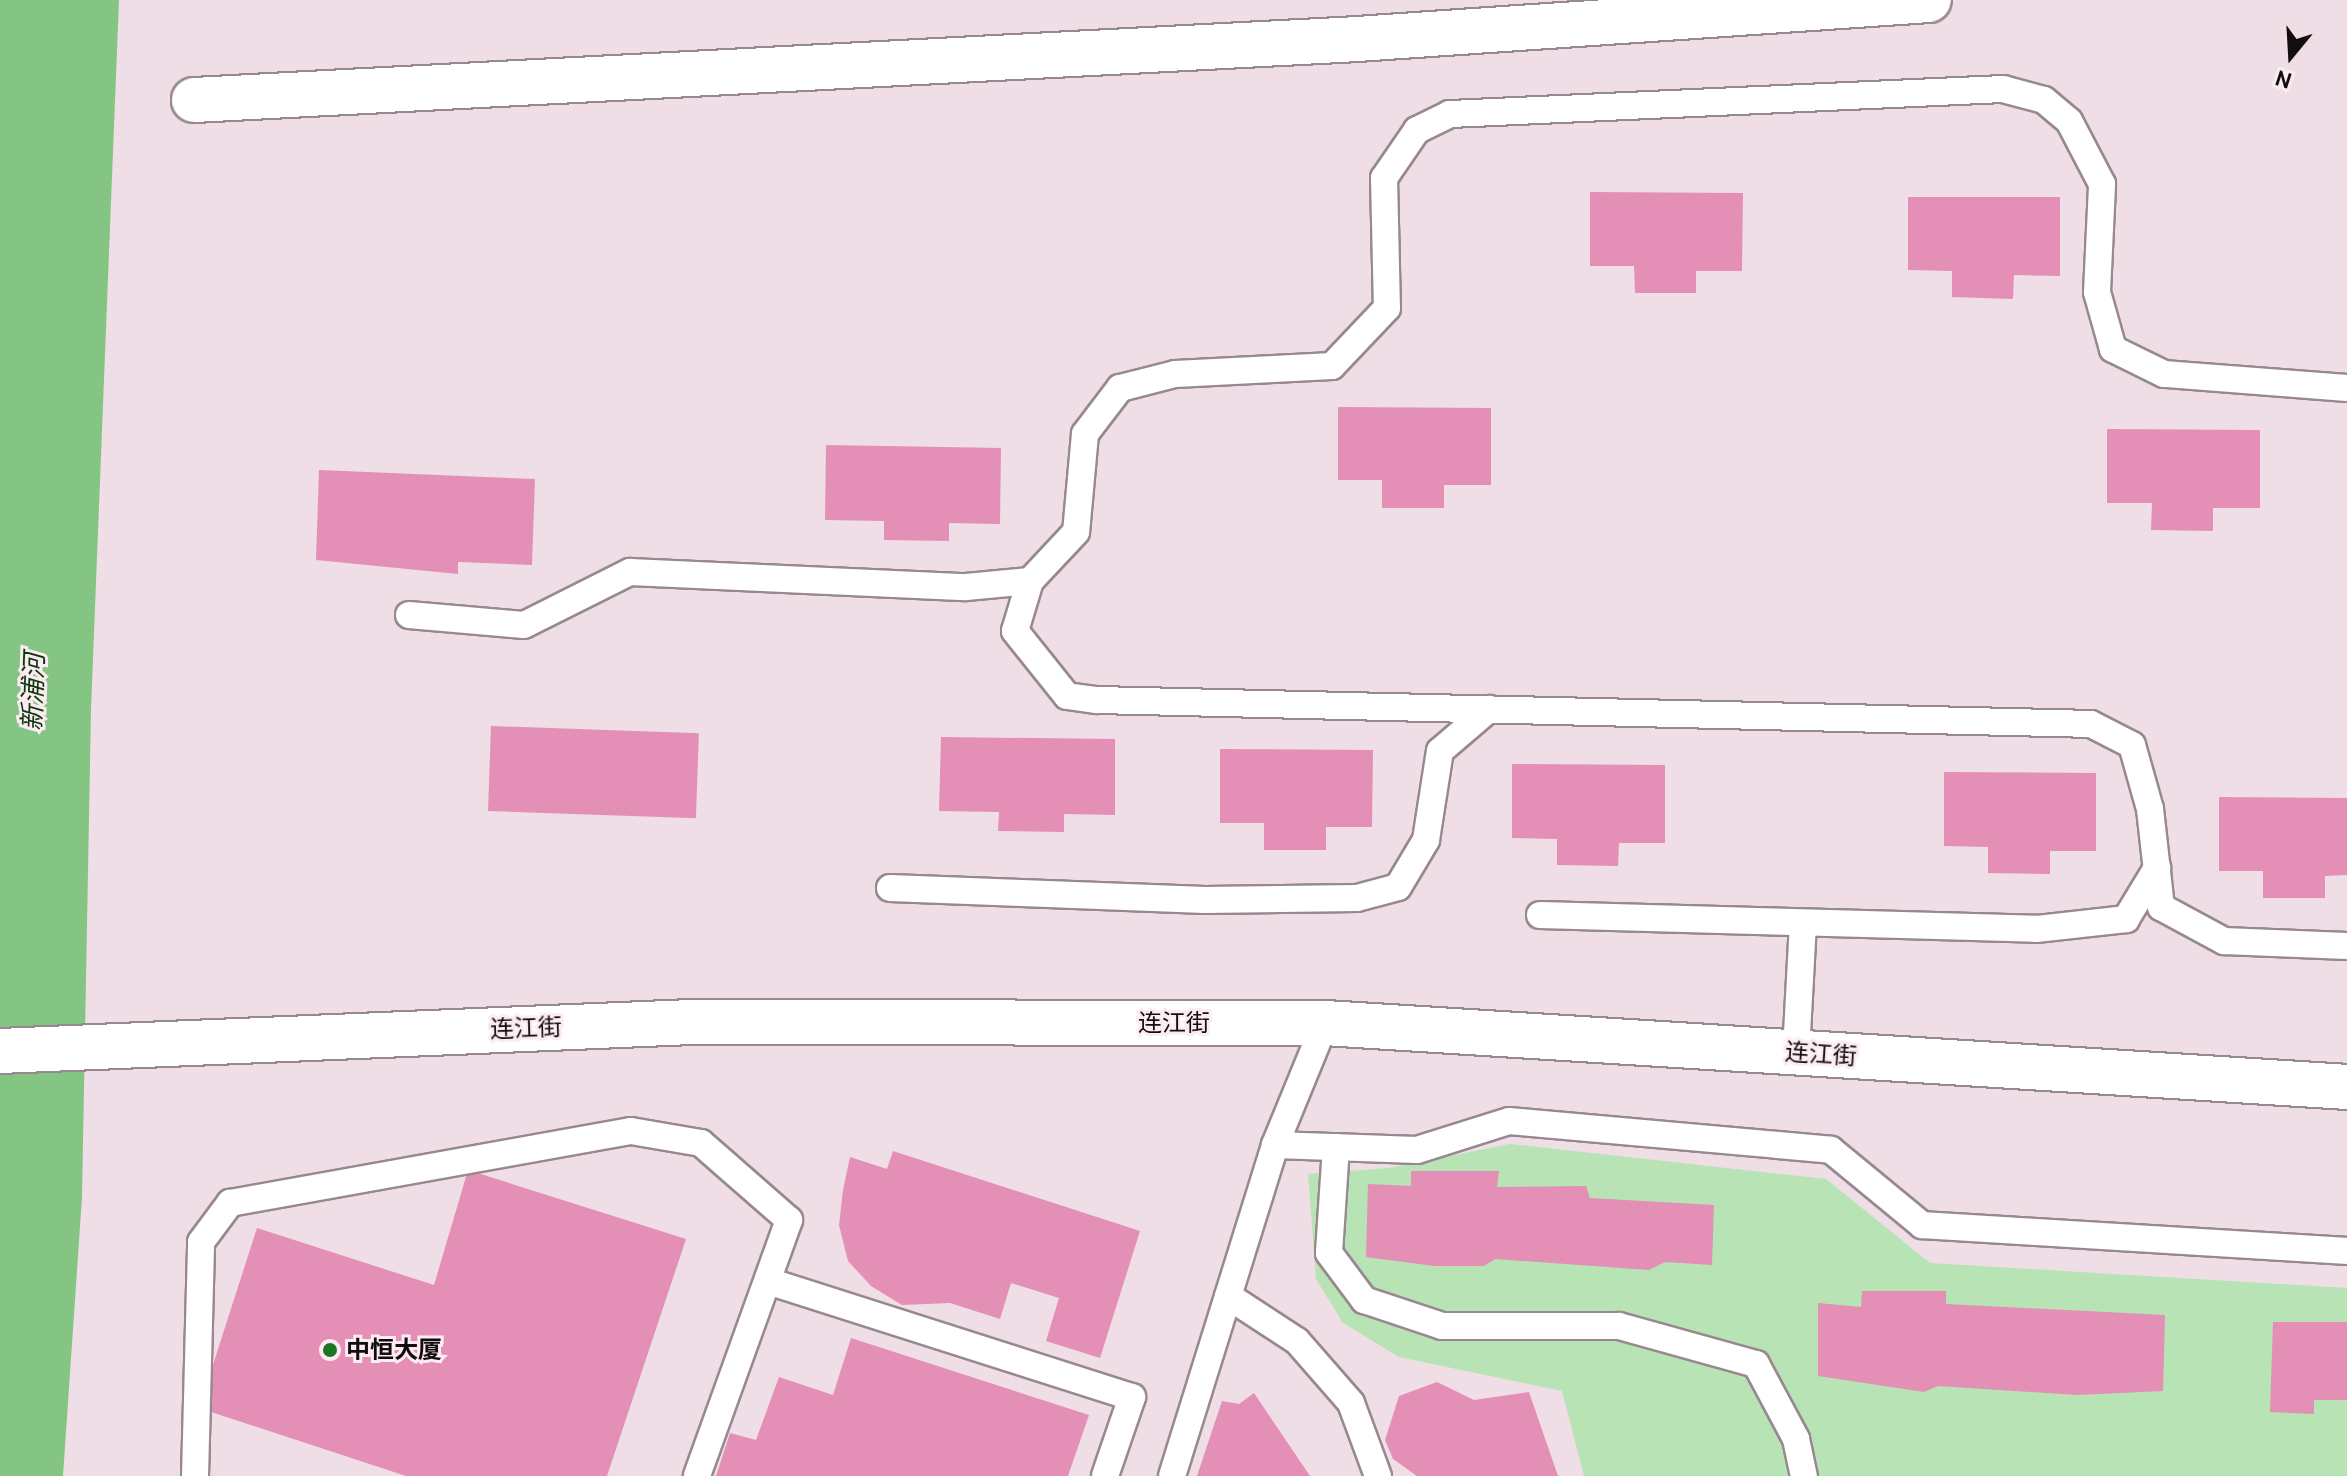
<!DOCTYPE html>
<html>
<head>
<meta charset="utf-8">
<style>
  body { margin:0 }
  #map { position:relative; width:2347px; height:1476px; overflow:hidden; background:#efdee5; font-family:Cabin,"Noto Sans SC",sans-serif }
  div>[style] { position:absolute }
  .green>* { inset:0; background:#b7e3b5 }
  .water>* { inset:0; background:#85c584 }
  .building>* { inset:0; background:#e48fb6; transform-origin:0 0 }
  .roads { filter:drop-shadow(2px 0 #98888f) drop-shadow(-2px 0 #98888f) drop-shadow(0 2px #98888f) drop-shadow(0 -2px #98888f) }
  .lane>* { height:26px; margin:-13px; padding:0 13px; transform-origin:13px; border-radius:13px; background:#fff }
  .street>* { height:44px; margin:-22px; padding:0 22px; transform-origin:22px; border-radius:22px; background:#fff }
  .dots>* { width:22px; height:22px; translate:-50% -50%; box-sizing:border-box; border:4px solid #fcebf2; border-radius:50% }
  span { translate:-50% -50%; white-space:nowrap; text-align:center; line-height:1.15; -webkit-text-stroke:6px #fcebf2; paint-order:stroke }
  .street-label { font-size:24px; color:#120d0f }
  .poi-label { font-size:24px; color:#120d0f; font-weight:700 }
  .left { translate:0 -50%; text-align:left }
  .water-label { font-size:26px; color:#0a380d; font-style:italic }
  .north { position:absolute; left:2251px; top:16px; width:80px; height:80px; -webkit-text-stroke:6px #fcebf2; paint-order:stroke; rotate:198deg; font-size:22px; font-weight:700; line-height:32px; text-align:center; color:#120d0f }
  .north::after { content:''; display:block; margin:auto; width:28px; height:36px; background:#120d0f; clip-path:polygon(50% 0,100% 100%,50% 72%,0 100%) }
</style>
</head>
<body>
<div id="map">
  <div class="green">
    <div style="clip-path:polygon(1510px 1144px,1826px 1179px,1930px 1263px,2347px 1288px,2347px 1476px,1584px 1476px,1562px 1391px,1399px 1357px,1343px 1323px,1316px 1279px,1308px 1174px,1389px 1168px)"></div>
  </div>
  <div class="water">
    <div style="clip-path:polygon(0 0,119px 0,91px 709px,82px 1197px,63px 1476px,0 1476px)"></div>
  </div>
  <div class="building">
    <div style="clip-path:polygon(1590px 192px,1743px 193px,1742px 271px,1696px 271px,1696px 293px,1635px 293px,1634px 266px,1590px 266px)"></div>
    <div style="clip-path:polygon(1908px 197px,2060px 197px,2060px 276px,2014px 275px,2013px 299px,1952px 297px,1952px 271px,1908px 270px)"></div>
    <div style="clip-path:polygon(1338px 407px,1491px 408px,1491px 485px,1444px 485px,1444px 508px,1382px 508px,1382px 480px,1338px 480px)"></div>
    <div style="clip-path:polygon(2107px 429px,2260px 430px,2260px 508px,2213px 508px,2213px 531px,2151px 530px,2152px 503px,2107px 503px)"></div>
    <div style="clip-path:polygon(826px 445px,1001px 448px,1000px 524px,949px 523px,949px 541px,884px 540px,884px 521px,825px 520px)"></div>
    <div style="clip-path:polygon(319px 470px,535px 479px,532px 565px,458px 562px,458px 574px,316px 560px)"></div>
    <div style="left:491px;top:726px;width:208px;height:85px;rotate:2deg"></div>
    <div style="clip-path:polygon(941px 737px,1115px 739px,1115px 815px,1064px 814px,1064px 832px,998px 831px,999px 812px,939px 811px)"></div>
    <div style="clip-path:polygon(1220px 749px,1373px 750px,1372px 827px,1326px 827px,1326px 850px,1264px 850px,1264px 823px,1220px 823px)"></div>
    <div style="clip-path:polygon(1512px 764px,1665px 765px,1665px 843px,1619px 843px,1618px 866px,1557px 865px,1557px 839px,1512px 838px)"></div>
    <div style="clip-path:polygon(1944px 772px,2096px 773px,2096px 851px,2050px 851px,2050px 874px,1988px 873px,1988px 847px,1944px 846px)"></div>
    <div style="clip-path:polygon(2219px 797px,2347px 798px,2347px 875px,2325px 876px,2325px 898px,2263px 898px,2263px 871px,2219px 871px)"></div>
    <div style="clip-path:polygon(893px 1151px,1140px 1231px,1100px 1358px,1046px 1341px,1059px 1298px,1011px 1283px,1000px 1319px,950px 1303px,902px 1305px,871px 1286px,848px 1261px,839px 1225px,843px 1190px,850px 1157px,887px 1169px)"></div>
    <div style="clip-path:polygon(468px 1170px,686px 1239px,607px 1476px,406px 1476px,199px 1408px,257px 1228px,434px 1285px)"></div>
    <div style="clip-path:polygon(1411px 1171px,1499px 1171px,1497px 1187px,1586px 1186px,1590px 1198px,1714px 1205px,1712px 1265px,1665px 1262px,1649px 1270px,1495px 1259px,1484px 1266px,1434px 1266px,1366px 1257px,1368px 1184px,1411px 1186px)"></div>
    <div style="clip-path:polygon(1862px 1291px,1946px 1291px,1946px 1304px,2165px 1315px,2163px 1391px,2078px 1395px,1938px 1386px,1924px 1392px,1818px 1376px,1818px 1303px,1861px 1307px)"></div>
    <div style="clip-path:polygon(2273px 1322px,2347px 1322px,2347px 1400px,2314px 1400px,2314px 1414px,2270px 1412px)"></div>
    <div style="clip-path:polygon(851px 1338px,1089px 1415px,1068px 1476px,716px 1476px,730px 1433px,756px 1440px,779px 1377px,833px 1395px)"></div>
    <div style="clip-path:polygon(1437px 1382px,1474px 1400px,1529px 1392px,1558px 1476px,1417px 1476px,1393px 1459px,1385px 1440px,1399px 1396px)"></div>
    <div style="clip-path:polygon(1254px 1393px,1310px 1476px,1197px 1476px,1222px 1401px,1239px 1404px)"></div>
  </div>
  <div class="roads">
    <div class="lane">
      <div style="left:2347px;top:388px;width:184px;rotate:-175.6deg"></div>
      <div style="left:2164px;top:374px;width:57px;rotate:-153.9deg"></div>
      <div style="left:2113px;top:349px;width:59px;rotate:-105.7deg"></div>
      <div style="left:2097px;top:292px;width:108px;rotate:-87.3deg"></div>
      <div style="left:2102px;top:184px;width:71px;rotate:-117.6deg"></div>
      <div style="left:2069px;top:121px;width:33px;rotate:-140deg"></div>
      <div style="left:2044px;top:100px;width:42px;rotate:-165deg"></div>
      <div style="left:2003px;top:89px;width:554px;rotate:177.41deg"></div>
      <div style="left:1450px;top:114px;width:37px;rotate:154deg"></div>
      <div style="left:1417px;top:130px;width:58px;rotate:124.5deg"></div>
      <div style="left:1384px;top:178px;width:130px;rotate:88.7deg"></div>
      <div style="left:1387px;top:308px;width:80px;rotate:133.5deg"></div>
      <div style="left:1332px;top:366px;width:157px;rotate:177.1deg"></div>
      <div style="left:1175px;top:374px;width:57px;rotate:165.7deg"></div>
      <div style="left:1120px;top:388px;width:58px;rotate:127.3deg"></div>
      <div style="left:1085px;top:434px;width:98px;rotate:95.2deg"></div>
      <div style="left:1076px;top:532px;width:67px;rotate:133.2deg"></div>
      <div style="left:1030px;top:581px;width:52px;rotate:106.7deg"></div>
      <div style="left:1015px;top:631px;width:83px;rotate:51.3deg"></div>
      <div style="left:1067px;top:696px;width:30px;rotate:8deg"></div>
      <div style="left:1097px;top:700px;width:994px;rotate:1.38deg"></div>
      <div style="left:2091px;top:724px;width:46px;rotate:27.1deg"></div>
      <div style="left:2132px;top:745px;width:66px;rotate:74.3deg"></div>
      <div style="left:2150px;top:809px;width:99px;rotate:83.6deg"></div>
      <div style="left:2161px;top:907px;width:72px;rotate:28.4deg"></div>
      <div style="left:2224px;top:941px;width:123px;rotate:2.3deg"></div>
      <div style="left:409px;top:615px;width:115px;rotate:5deg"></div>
      <div style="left:524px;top:625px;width:119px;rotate:-26.6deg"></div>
      <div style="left:630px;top:572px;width:336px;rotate:2.6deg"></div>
      <div style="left:966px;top:587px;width:64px;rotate:-5.4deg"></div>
      <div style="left:890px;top:888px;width:315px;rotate:2.2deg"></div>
      <div style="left:1205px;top:900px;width:152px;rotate:-0.8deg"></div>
      <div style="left:1357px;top:898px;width:42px;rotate:-15deg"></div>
      <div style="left:1398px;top:887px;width:55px;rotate:-59.2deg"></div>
      <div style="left:1426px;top:840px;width:90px;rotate:-81.1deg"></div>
      <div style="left:1440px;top:751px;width:65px;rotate:-40.6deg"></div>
      <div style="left:1540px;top:915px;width:496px;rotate:1.6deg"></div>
      <div style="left:2036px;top:929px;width:91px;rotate:-6.3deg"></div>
      <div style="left:2126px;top:919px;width:60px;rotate:-58.7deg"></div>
      <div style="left:1796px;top:1052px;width:128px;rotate:-86.9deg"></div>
      <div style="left:1275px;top:1145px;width:142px;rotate:2deg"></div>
      <div style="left:1417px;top:1150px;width:96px;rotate:-17.5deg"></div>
      <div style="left:1509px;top:1121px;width:323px;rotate:5.1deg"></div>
      <div style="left:1831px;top:1150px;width:118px;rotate:39.5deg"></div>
      <div style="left:1922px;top:1225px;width:426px;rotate:3.5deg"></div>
      <div style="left:1336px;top:1147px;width:106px;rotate:93.8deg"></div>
      <div style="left:1329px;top:1253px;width:59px;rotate:53.3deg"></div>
      <div style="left:1364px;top:1300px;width:82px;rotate:18.4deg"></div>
      <div style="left:1442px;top:1326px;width:177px"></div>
      <div style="left:1619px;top:1326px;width:142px;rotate:15.5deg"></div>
      <div style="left:1756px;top:1364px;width:85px;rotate:61.9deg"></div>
      <div style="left:1796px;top:1439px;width:38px;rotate:78deg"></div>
      <div style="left:768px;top:1281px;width:382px;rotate:17.7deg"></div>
      <div style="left:1132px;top:1397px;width:83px;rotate:108.9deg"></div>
      <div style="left:1228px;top:1296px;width:82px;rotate:33.1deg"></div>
      <div style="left:1297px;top:1341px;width:82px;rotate:48.9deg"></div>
      <div style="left:1351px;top:1403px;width:78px;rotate:69.7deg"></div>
      <div style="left:195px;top:1476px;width:234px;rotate:-88.5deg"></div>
      <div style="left:201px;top:1242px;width:49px;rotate:-53.4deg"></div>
      <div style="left:230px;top:1203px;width:407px;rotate:-10.2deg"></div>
      <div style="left:631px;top:1131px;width:71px;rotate:9.7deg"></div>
      <div style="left:701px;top:1143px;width:117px;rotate:41.2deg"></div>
      <div style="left:789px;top:1220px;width:272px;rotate:109.8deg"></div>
      <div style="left:1172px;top:1476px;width:347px;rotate:-72.7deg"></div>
      <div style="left:1275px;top:1145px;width:132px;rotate:-67.7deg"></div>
    </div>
    <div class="street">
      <div style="left:194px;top:100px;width:1165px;rotate:-3deg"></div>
      <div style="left:1357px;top:39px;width:573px;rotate:-3.9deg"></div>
      <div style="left:0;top:1051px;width:694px;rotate:-2.4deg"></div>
      <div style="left:693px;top:1022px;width:632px;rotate:0.09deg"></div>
      <div style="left:1325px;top:1023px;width:1024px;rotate:3.58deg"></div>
    </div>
  </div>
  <div class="dots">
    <div style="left:330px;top:1350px;background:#1c7623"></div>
  </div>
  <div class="street-label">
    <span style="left:1174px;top:1023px">连江街</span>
    <span style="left:526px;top:1028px;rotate:-2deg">连江街</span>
    <span style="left:1821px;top:1054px;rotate:4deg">连江街</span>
  </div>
  <div class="poi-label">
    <span class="left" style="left:346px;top:1350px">中恒大厦</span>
  </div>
  <div class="water-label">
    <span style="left:34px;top:692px;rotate:-88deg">新浦河</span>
  </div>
  <div class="north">N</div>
</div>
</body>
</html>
